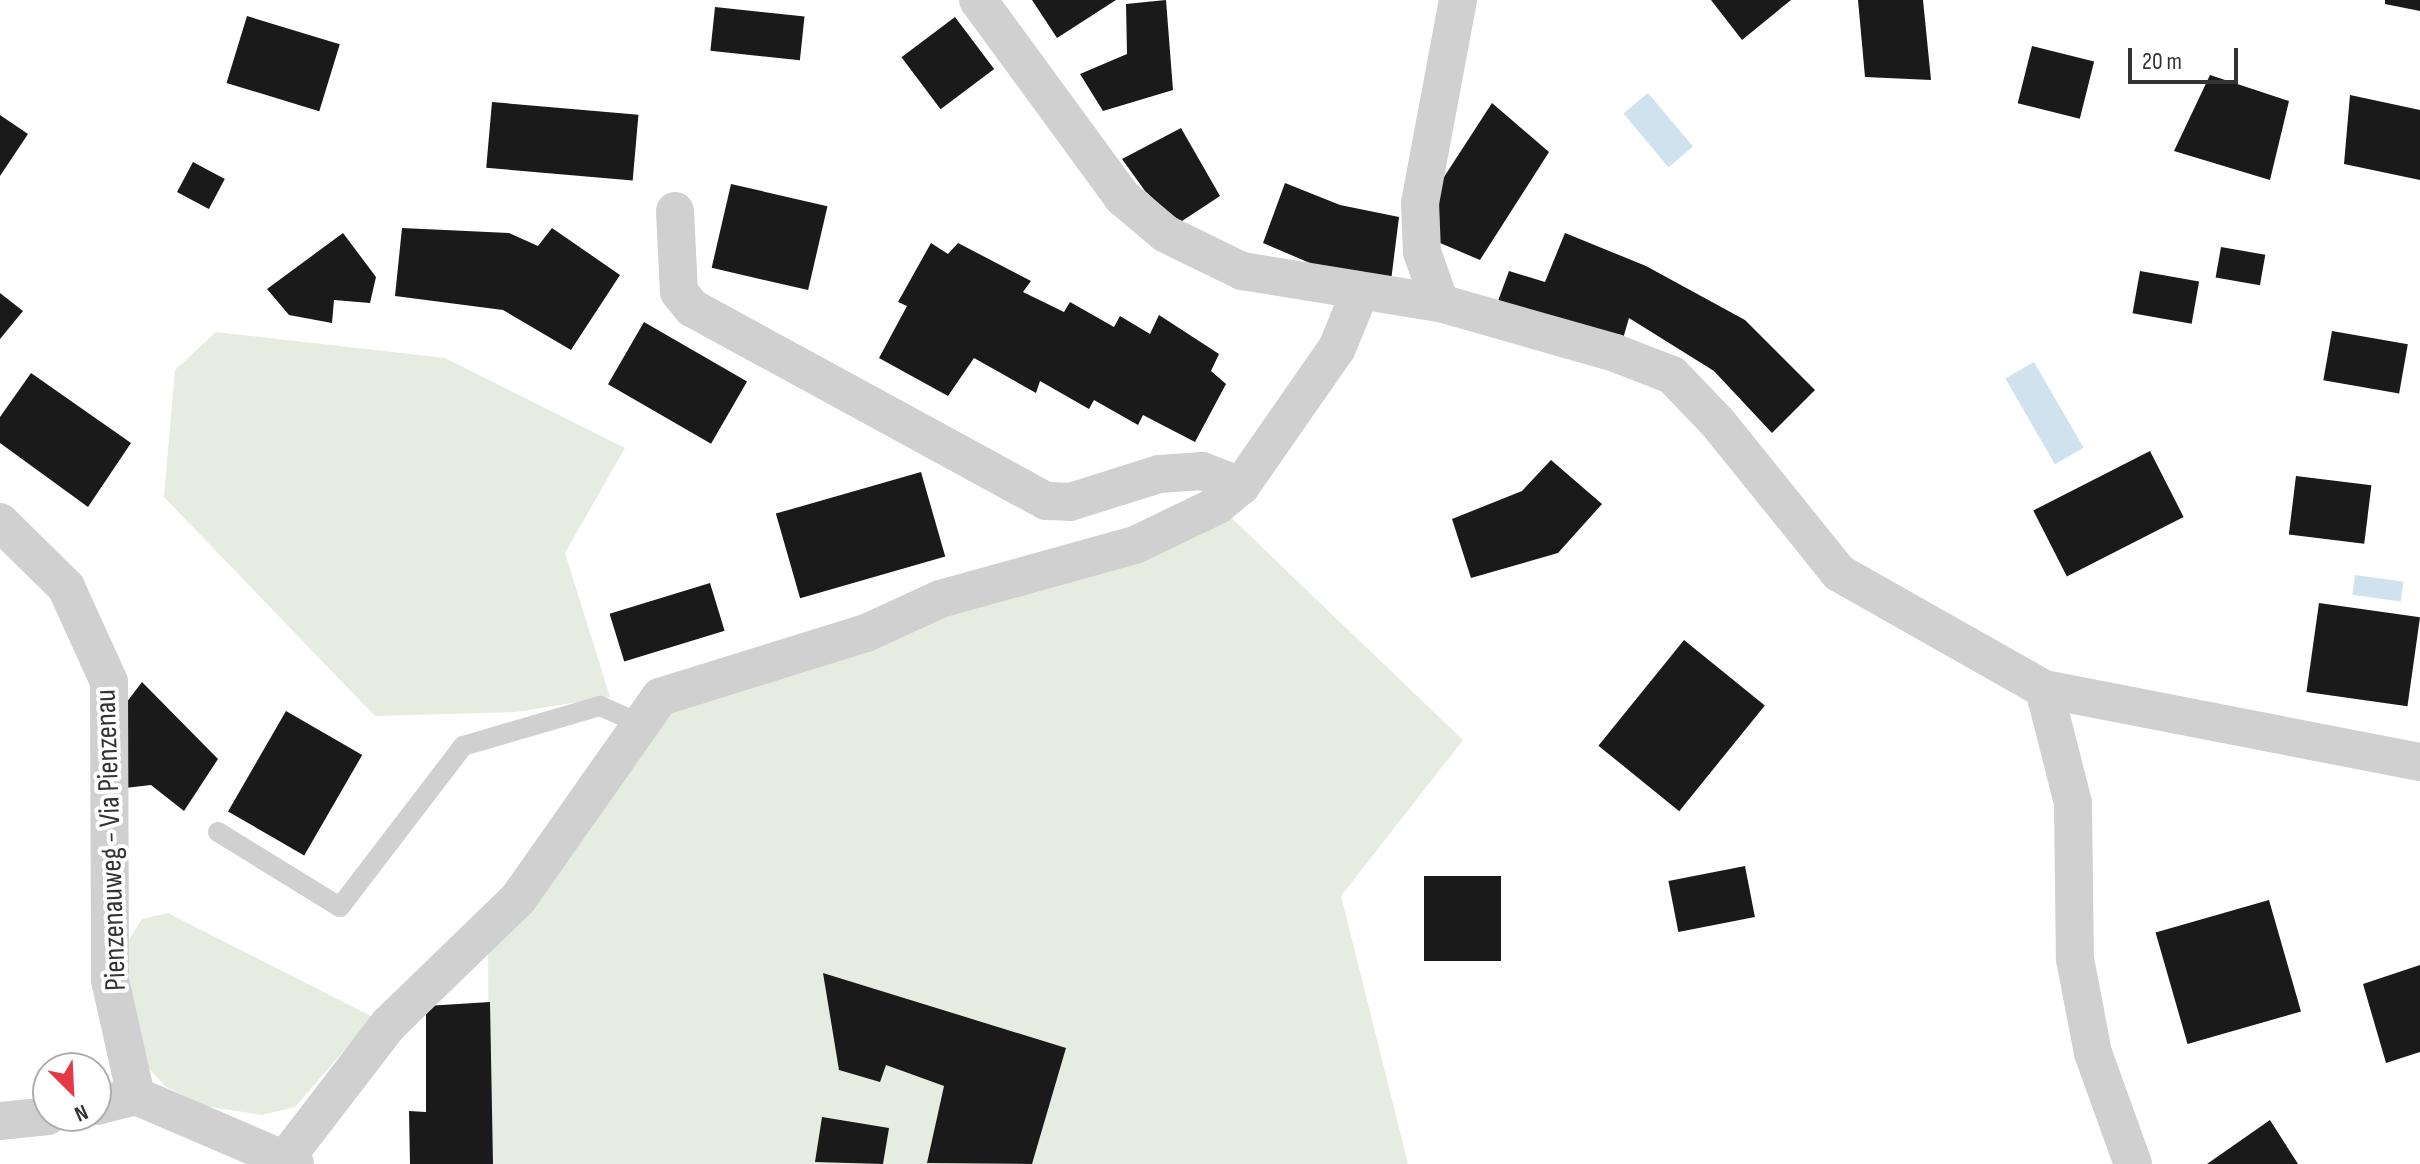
<!DOCTYPE html>
<html>
<head>
<meta charset="utf-8">
<style>
  body { margin:0 }
  #map { position:relative; width:2420px; height:1164px; overflow:hidden; background:#fff; font-family:"Sofia Sans Condensed",sans-serif }
  div>[style] { position:absolute }
  .green>* { inset:0; background:#e6ecdf }
  .water>* { inset:0; background:#cfe2ee; transform-origin:0 0 }
  .building>* { inset:0; background:#1a1a1a; transform-origin:0 0 }
  .service>* { height:20px; margin:-10px; padding:0 10px; transform-origin:10px; border-radius:10px; background:#d0d0d0 }
  .minor>* { height:38px; margin:-19px; padding:0 19px; transform-origin:19px; border-radius:19px; background:#d0d0d0 }
  span { translate:-50% -50%; white-space:nowrap; text-align:center; line-height:1.15; -webkit-text-stroke:8px #fff; paint-order:stroke }
  .street-label { font-size:30px; color:#333 }
  .north { position:absolute; left:32px; top:1052px; width:80px; height:80px; box-sizing:border-box; background:#fff; border:2px solid #adadad; border-radius:50%; rotate:156deg; font-size:22px; font-weight:700; line-height:32px; text-align:center; color:#333 }
  .north::after { content:''; display:block; margin:auto; width:28px; height:36px; background:#e63946; clip-path:polygon(50% 0,100% 100%,50% 72%,0 100%) }
  .scale { position:absolute; left:2128px; top:48px; width:110px; height:36px; box-sizing:border-box; border:4px solid #333; border-top:0; padding-left:10px; font-size:24px; line-height:28px; white-space:nowrap; color:#333; -webkit-text-stroke:6px #fff; paint-order:stroke }
</style>
</head>
<body>
<div id="map">
  <div class="green">
    <div style="clip-path:polygon(216px 332px,445px 358px,625px 448px,565px 553px,610px 697px,516px 712px,375px 716px,164px 497px,175px 370px)"></div>
    <div style="clip-path:polygon(1218px 505px,1463px 740px,1341px 896px,1408px 1164px,489px 1164px,488px 928px,660px 697px)"></div>
    <div style="clip-path:polygon(168px 913px,373px 1017px,295px 1107px,262px 1115px,205px 1106px,166px 1087px,136px 1054px,123px 1003px,128px 941px,142px 919px)"></div>
  </div>
  <div class="water">
    <div style="left:1648px;top:93px;width:70px;height:32px;rotate:50deg"></div>
    <div style="left:2034px;top:362px;width:99px;height:33px;rotate:60deg"></div>
    <div style="left:2355px;top:575px;width:49px;height:20px;rotate:8deg"></div>
  </div>
  <div class="building">
    <div style="clip-path:polygon(1032px 0,1116px 0,1057px 38px)"></div>
    <div style="clip-path:polygon(1166px 0,1173px 90px,1103px 111px,1080px 74px,1127px 54px,1126px 4px)"></div>
    <div style="clip-path:polygon(1711px 0,1791px 0,1742px 40px)"></div>
    <div style="clip-path:polygon(1858px 0,1923px 0,1931px 80px,1865px 77px)"></div>
    <div style="clip-path:polygon(2385px 0,2420px 0,2420px 11px,2385px 4px)"></div>
    <div style="left:715px;top:7px;width:90px;height:44px;rotate:6deg"></div>
    <div style="left:247px;top:16px;width:97px;height:70px;rotate:17deg"></div>
    <div style="left:955px;top:17px;width:65px;height:67px;rotate:53deg"></div>
    <div style="left:2032px;top:46px;width:64px;height:59px;rotate:14deg"></div>
    <div style="clip-path:polygon(2210px 75px,2289px 101px,2270px 180px,2174px 151px)"></div>
    <div style="clip-path:polygon(2350px 95px,2420px 110px,2420px 180px,2344px 164px)"></div>
    <div style="left:492px;top:102px;width:147px;height:66px;rotate:5deg"></div>
    <div style="clip-path:polygon(1492px 103px,1549px 152px,1480px 260px,1426px 237px,1433px 194px)"></div>
    <div style="clip-path:polygon(0 115px,28px 134px,0 176px)"></div>
    <div style="clip-path:polygon(1181px 128px,1220px 196px,1179px 223px,1145px 191px,1122px 159px)"></div>
    <div style="left:193px;top:162px;width:36px;height:34px;rotate:28deg"></div>
    <div style="clip-path:polygon(1285px 183px,1340px 205px,1399px 217px,1391px 281px,1324px 269px,1263px 243px)"></div>
    <div style="left:731px;top:184px;width:99px;height:86px;rotate:13deg"></div>
    <div style="clip-path:polygon(402px 228px,509px 233px,538px 246px,552px 228px,620px 275px,571px 350px,503px 310px,395px 296px)"></div>
    <div style="clip-path:polygon(343px 233px,376px 277px,370px 303px,334px 300px,332px 323px,289px 315px,267px 289px)"></div>
    <div style="clip-path:polygon(1565px 233px,1646px 266px,1745px 320px,1815px 390px,1772px 433px,1714px 371px,1629px 318px,1622px 342px,1495px 309px,1509px 271px,1545px 282px)"></div>
    <div style="clip-path:polygon(931px 243px,948px 254px,958px 243px,1031px 281px,1023px 292px,1064px 312px,1070px 302px,1114px 327px,1120px 316px,1150px 334px,1159px 315px,1219px 354px,1211px 371px,1226px 384px,1195px 442px,1143px 415px,1138px 425px,1094px 400px,1089px 409px,1040px 381px,1036px 393px,974px 358px,948px 396px,879px 358px,907px 306px,898px 302px)"></div>
    <div style="left:2221px;top:247px;width:45px;height:31px;rotate:10deg"></div>
    <div style="left:2140px;top:271px;width:60px;height:43px;rotate:10deg"></div>
    <div style="clip-path:polygon(0 293px,23px 311px,0 339px)"></div>
    <div style="left:644px;top:322px;width:119px;height:72px;rotate:30deg"></div>
    <div style="left:2332px;top:331px;width:77px;height:50px;rotate:10deg"></div>
    <div style="clip-path:polygon(31px 373px,131px 443px,88px 507px,0 443px,0 417px)"></div>
    <div style="left:2150px;top:451px;width:74px;height:131px;rotate:63deg"></div>
    <div style="clip-path:polygon(1551px 460px,1602px 504px,1558px 553px,1471px 578px,1452px 519px,1522px 491px)"></div>
    <div style="left:921px;top:472px;width:88px;height:151px;rotate:74deg"></div>
    <div style="left:2296px;top:476px;width:76px;height:59px;rotate:7deg"></div>
    <div style="left:710px;top:583px;width:50px;height:105px;rotate:73deg"></div>
    <div style="left:2319px;top:603px;width:102px;height:90px;rotate:8deg"></div>
    <div style="left:1684px;top:640px;width:104px;height:136px;rotate:39deg"></div>
    <div style="clip-path:polygon(142px 682px,218px 759px,184px 811px,151px 785px,125px 788px,123px 707px)"></div>
    <div style="left:286px;top:711px;width:88px;height:116px;rotate:30deg"></div>
    <div style="left:1745px;top:866px;width:52px;height:78px;rotate:79deg"></div>
    <div style="left:1424px;top:876px;width:77px;height:85px"></div>
    <div style="left:2269px;top:900px;width:116px;height:118px;rotate:74deg"></div>
    <div style="clip-path:polygon(2420px 965px,2420px 1052px,2386px 1063px,2363px 984px)"></div>
    <div style="clip-path:polygon(823px 973px,1066px 1048px,1032px 1164px,927px 1163px,944px 1086px,886px 1065px,880px 1082px,839px 1070px)"></div>
    <div style="clip-path:polygon(490px 1002px,493px 1164px,410px 1164px,409px 1111px,426px 1112px,426px 1006px)"></div>
    <div style="clip-path:polygon(822px 1117px,889px 1128px,883px 1164px,815px 1162px)"></div>
    <div style="clip-path:polygon(2270px 1120px,2298px 1164px,2207px 1164px)"></div>
  </div>
  <div class="service">
    <div style="left:218px;top:832px;width:143px;rotate:31.6deg"></div>
    <div style="left:340px;top:907px;width:203px;rotate:-52.6deg"></div>
    <div style="left:463px;top:746px;width:143px;rotate:-16.3deg"></div>
    <div style="left:600px;top:706px;width:45px;rotate:23.7deg"></div>
  </div>
  <div class="minor">
    <div style="left:978px;top:0;width:244px;rotate:53.8deg"></div>
    <div style="left:1122px;top:197px;width:57px;rotate:40.1deg"></div>
    <div style="left:1166px;top:234px;width:85px;rotate:26deg"></div>
    <div style="left:1242px;top:271px;width:201px;rotate:9.2deg"></div>
    <div style="left:1440px;top:303px;width:182px;rotate:15.9deg"></div>
    <div style="left:1615px;top:353px;width:61px;rotate:21.1deg"></div>
    <div style="left:1672px;top:375px;width:66px;rotate:46.2deg"></div>
    <div style="left:1718px;top:423px;width:193px;rotate:51.1deg"></div>
    <div style="left:1839px;top:573px;width:236px;rotate:29.5deg"></div>
    <div style="left:2044px;top:689px;width:383px;rotate:11deg"></div>
    <div style="left:675px;top:211px;width:81px;rotate:87.2deg"></div>
    <div style="left:679px;top:292px;width:21px;rotate:51deg"></div>
    <div style="left:692px;top:308px;width:403px;rotate:28.6deg"></div>
    <div style="left:1046px;top:501px;width:24px;rotate:2deg"></div>
    <div style="left:1070px;top:502px;width:93px;rotate:-17.5deg"></div>
    <div style="left:1159px;top:474px;width:43px;rotate:-4deg"></div>
    <div style="left:1202px;top:471px;width:42px;rotate:21deg"></div>
    <div style="left:1440px;top:303px;width:54px;rotate:-109.4deg"></div>
    <div style="left:1422px;top:252px;width:49px;rotate:-92.3deg"></div>
    <div style="left:1420px;top:203px;width:207px;rotate:-79.4deg"></div>
    <div style="left:0;top:522px;width:93px;rotate:44.6deg"></div>
    <div style="left:66px;top:587px;width:104px;rotate:65.6deg"></div>
    <div style="left:109px;top:682px;width:298px;rotate:89.8deg"></div>
    <div style="left:110px;top:980px;width:119px;rotate:77.4deg"></div>
    <div style="left:2044px;top:689px;width:118px;rotate:75.7deg"></div>
    <div style="left:2073px;top:803px;width:156px;rotate:89.3deg"></div>
    <div style="left:2075px;top:959px;width:96px;rotate:79.2deg"></div>
    <div style="left:2093px;top:1053px;width:118px;rotate:70.2deg"></div>
    <div style="left:96px;top:1106px;width:41px;rotate:-14deg"></div>
    <div style="left:136px;top:1096px;width:173px;rotate:23.2deg"></div>
    <div style="left:0;top:1121px;width:48px;rotate:-5.9deg"></div>
    <div style="left:286px;top:1158px;width:169px;rotate:-52.5deg"></div>
    <div style="left:389px;top:1024px;width:180px;rotate:-44.1deg"></div>
    <div style="left:518px;top:899px;width:247px;rotate:-54.9deg"></div>
    <div style="left:660px;top:697px;width:216px;rotate:-17.3deg"></div>
    <div style="left:866px;top:633px;width:81px;rotate:-24.7deg"></div>
    <div style="left:940px;top:599px;width:202px;rotate:-15.5deg"></div>
    <div style="left:1135px;top:545px;width:92px;rotate:-25.7deg"></div>
    <div style="left:1218px;top:505px;width:30px;rotate:-40deg"></div>
    <div style="left:1241px;top:486px;width:168px;rotate:-55.2deg"></div>
    <div style="left:1337px;top:348px;width:61px;rotate:-67.7deg"></div>
  </div>
  <div class="street-label">
    <span style="left:111px;top:840px;rotate:-92deg">Pienzenauweg - Via Pienzenau</span>
  </div>
  <div class="north">N</div>
  <div class="scale">20 m</div>
</div>
</body>
</html>
